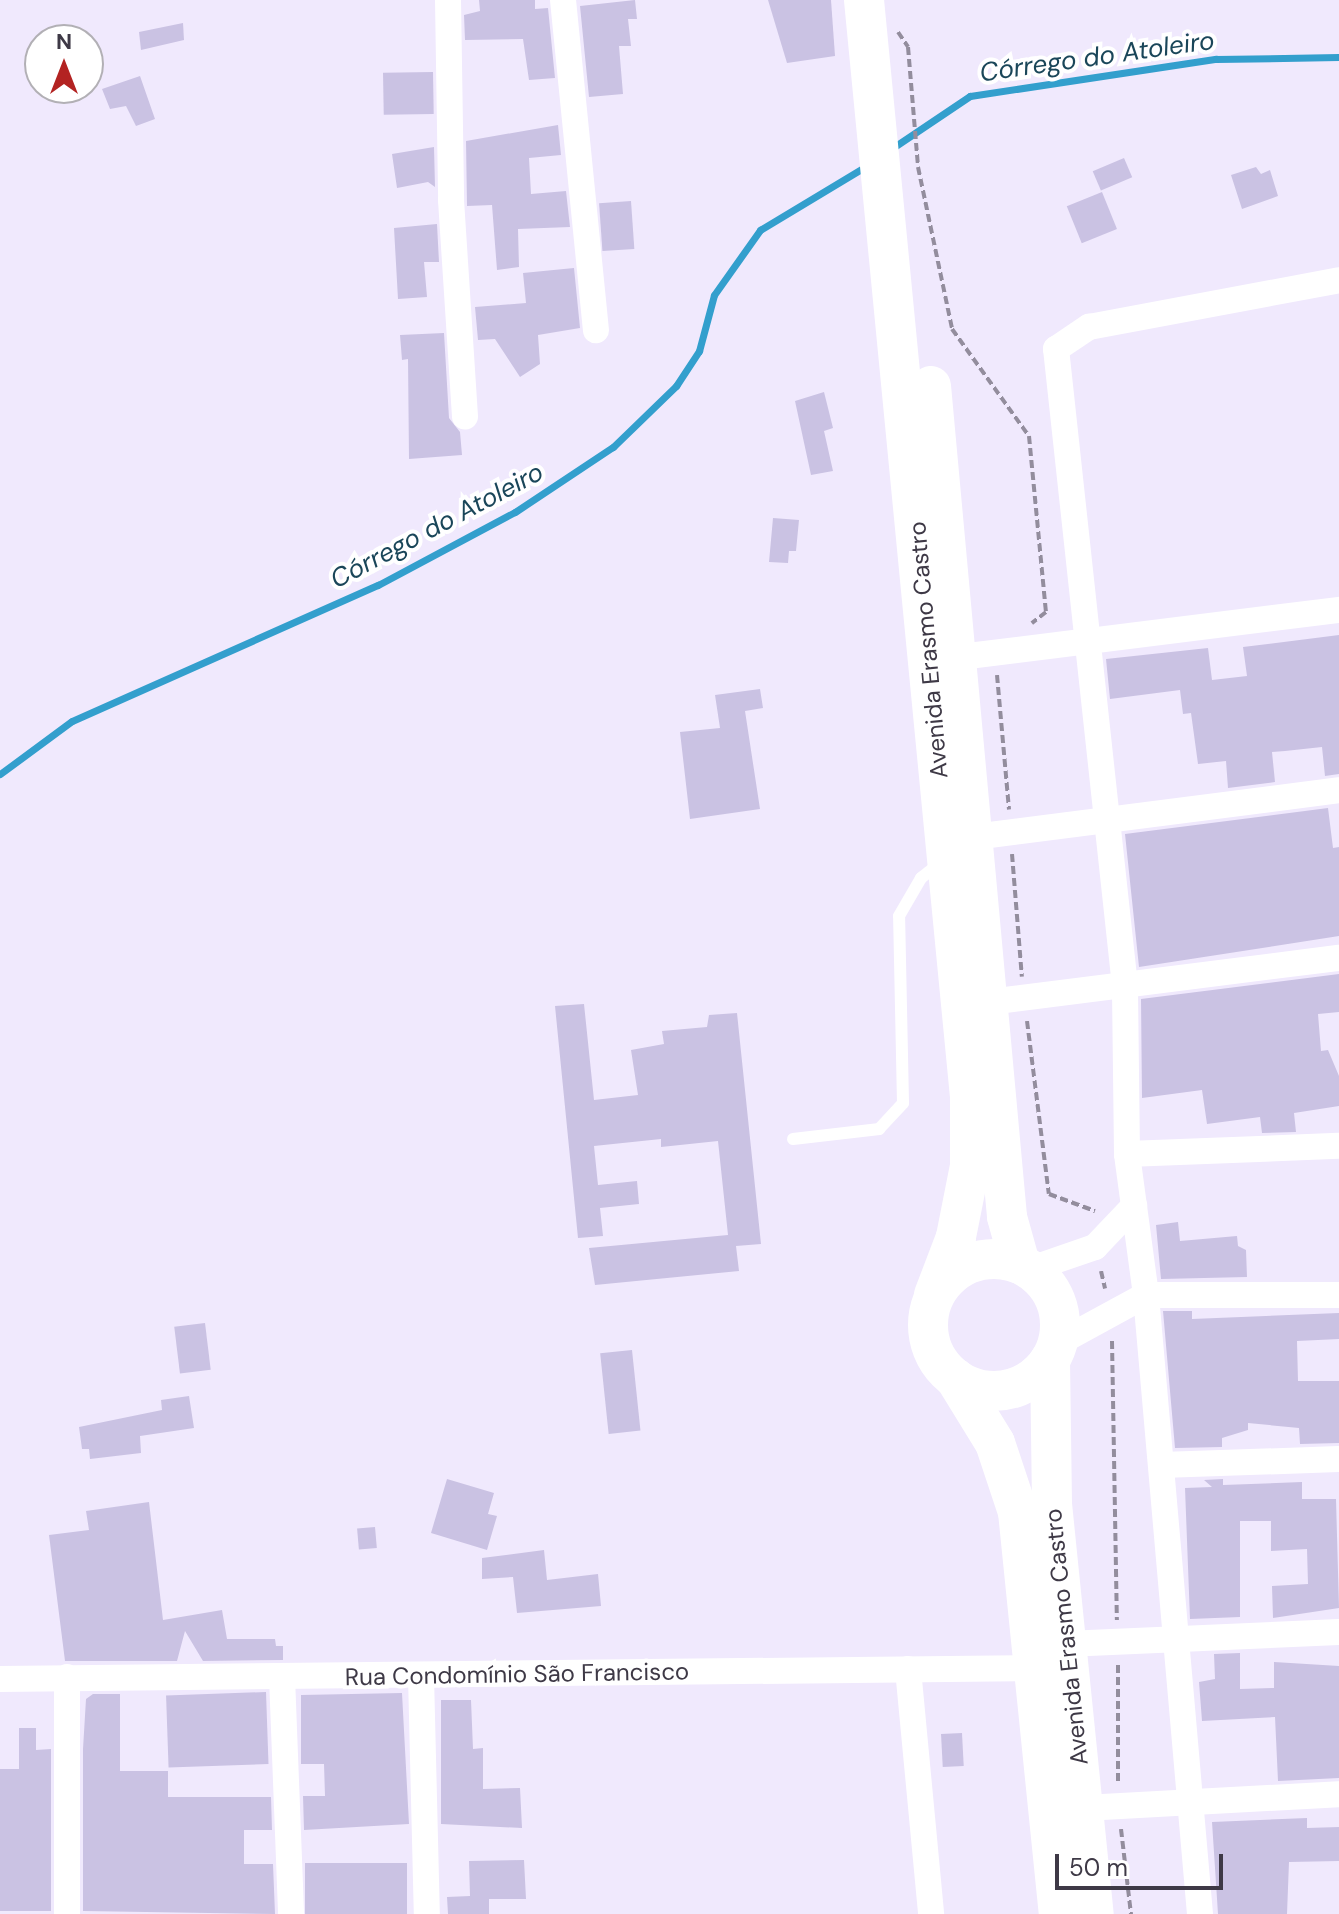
<!DOCTYPE html>
<html>
<head>
<meta charset="utf-8">
<style>
  body { margin:0 }
  #map { position:relative; width:1339px; height:1914px; overflow:hidden; background:#f0e9fd; font-family:"DM Sans",sans-serif }
  div>[style] { position:absolute }
  .stream>* { height:7px; margin:-3.5px; padding:0 3.5px; transform-origin:3.5px; border-radius:3.5px; background:#339fcd }
  .building>* { inset:0; background:#cac2e3; transform-origin:0 0 }
  .path>* { height:4px; margin-top:-2px; transform-origin:0; background:repeating-linear-gradient(90deg,#938d9d 0 8px,transparent 0 12px) }
  .service>* { height:12px; margin:-6px; padding:0 6px; transform-origin:6px; border-radius:6px; background:#fff }
  .minor>* { height:26px; margin:-13px; padding:0 13px; transform-origin:13px; border-radius:13px; background:#fff }
  .primary>* { height:40px; margin:-20px; padding:0 20px; transform-origin:20px; border-radius:20px; background:#fff }
  .primary>.ring { margin:-20px; padding:0; box-sizing:content-box; background:none; border:40px solid #fff; border-radius:50% }
  span { translate:-50% -50%; white-space:nowrap; text-align:center; line-height:1.15; -webkit-text-stroke:8px #fff; paint-order:stroke }
  .street-label { font-size:24px; color:#3e3946 }
  .water-label { font-size:26px; color:#1a4659; font-style:italic }
  .north { position:absolute; left:24px; top:24px; width:80px; height:80px; box-sizing:border-box; background:#fff; border:2px solid #b2b0b5; border-radius:50%; rotate:0deg; font-size:22px; font-weight:700; line-height:32px; text-align:center; color:#3e3946 }
  .north::after { content:''; display:block; margin:auto; width:28px; height:36px; background:#b32322; clip-path:polygon(50% 0,100% 100%,50% 72%,0 100%) }
  .scale { position:absolute; left:1055px; top:1854px; width:168px; height:36px; box-sizing:border-box; border:4px solid #3e3946; border-top:0; padding-left:10px; font-size:24px; line-height:28px; white-space:nowrap; color:#3e3946; -webkit-text-stroke:6px #fff; paint-order:stroke }
</style>
</head>
<body>
<div id="map">
  <div class="stream">
    <div style="left:891px;top:149px;width:95px;rotate:-33.9deg"></div>
    <div style="left:970px;top:96px;width:249px;rotate:-8.6deg"></div>
    <div style="left:1216px;top:59px;width:123px;rotate:-0.9deg"></div>
    <div style="left:0;top:774px;width:89px;rotate:-36.4deg"></div>
    <div style="left:72px;top:721px;width:335px;rotate:-24deg"></div>
    <div style="left:378px;top:585px;width:155px;rotate:-28.1deg"></div>
    <div style="left:515px;top:512px;width:118px;rotate:-33.6deg"></div>
    <div style="left:613px;top:447px;width:88px;rotate:-44.1deg"></div>
    <div style="left:676px;top:386px;width:42px;rotate:-56.7deg"></div>
    <div style="left:699px;top:351px;width:58px;rotate:-75deg"></div>
    <div style="left:714px;top:295px;width:80px;rotate:-54.7deg"></div>
    <div style="left:760px;top:230px;width:126px;rotate:-31deg"></div>
  </div>
  <div class="building">
    <div style="clip-path:polygon(479px 0,535px 0,535px 9px,548px 8px,555px 78px,529px 80px,523px 39px,465px 40px,464px 15px,480px 11px)"></div>
    <div style="clip-path:polygon(635px 0,637px 19px,628px 19px,631px 46px,619px 46px,623px 94px,589px 97px,580px 6px)"></div>
    <div style="clip-path:polygon(768px 0,831px 0,835px 56px,787px 63px)"></div>
    <div style="clip-path:polygon(183px 23px,184px 40px,141px 50px,139px 32px)"></div>
    <div style="left:433px;top:72px;width:42px;height:50px;rotate:89deg"></div>
    <div style="clip-path:polygon(140px 76px,155px 119px,136px 126px,126px 106px,110px 109px,102px 89px)"></div>
    <div style="clip-path:polygon(558px 125px,561px 155px,529px 158px,531px 194px,566px 191px,570px 227px,518px 229px,519px 267px,497px 270px,492px 205px,467px 206px,466px 141px)"></div>
    <div style="clip-path:polygon(434px 147px,435px 187px,428px 182px,397px 188px,392px 154px)"></div>
    <div style="left:1124px;top:158px;width:21px;height:34px;rotate:67deg"></div>
    <div style="clip-path:polygon(1256px 167px,1261px 174px,1270px 170px,1278px 196px,1242px 209px,1231px 175px)"></div>
    <div style="left:1102px;top:192px;width:40px;height:38px;rotate:68deg"></div>
    <div style="left:631px;top:201px;width:48px;height:32px;rotate:86deg"></div>
    <div style="clip-path:polygon(437px 224px,439px 262px,424px 262px,427px 297px,398px 299px,394px 228px)"></div>
    <div style="clip-path:polygon(574px 268px,580px 328px,538px 335px,540px 364px,520px 377px,495px 339px,478px 340px,475px 307px,526px 303px,523px 273px)"></div>
    <div style="clip-path:polygon(444px 333px,449px 418px,460px 432px,462px 455px,409px 459px,408px 359px,402px 360px,400px 335px)"></div>
    <div style="clip-path:polygon(824px 392px,833px 428px,824px 431px,833px 471px,811px 475px,795px 401px)"></div>
    <div style="clip-path:polygon(773px 518px,799px 520px,796px 551px,789px 551px,788px 563px,769px 562px)"></div>
    <div style="clip-path:polygon(1339px 635px,1339px 774px,1325px 776px,1322px 747px,1285px 751px,1272px 752px,1275px 782px,1228px 788px,1226px 761px,1198px 764px,1191px 713px,1183px 714px,1180px 690px,1110px 699px,1106px 659px,1208px 648px,1212px 680px,1247px 676px,1243px 647px)"></div>
    <div style="clip-path:polygon(760px 689px,763px 708px,745px 711px,760px 809px,690px 819px,680px 732px,720px 728px,715px 695px)"></div>
    <div style="clip-path:polygon(1328px 808px,1333px 848px,1339px 847px,1339px 936px,1139px 967px,1125px 834px)"></div>
    <div style="clip-path:polygon(1339px 974px,1339px 1012px,1318px 1014px,1321px 1051px,1328px 1050px,1339px 1076px,1339px 1106px,1294px 1113px,1296px 1132px,1262px 1133px,1260px 1117px,1207px 1124px,1202px 1090px,1142px 1098px,1141px 999px)"></div>
    <div style="clip-path:polygon(584px 1004px,594px 1100px,638px 1095px,631px 1050px,664px 1044px,662px 1031px,707px 1027px,709px 1015px,737px 1013px,761px 1244px,736px 1246px,739px 1271px,595px 1285px,589px 1248px,728px 1235px,718px 1141px,661px 1147px,661px 1139px,594px 1146px,598px 1185px,637px 1181px,639px 1204px,600px 1208px,603px 1236px,578px 1238px,555px 1006px)"></div>
    <div style="clip-path:polygon(1178px 1222px,1180px 1241px,1237px 1236px,1238px 1246px,1246px 1250px,1247px 1277px,1161px 1279px,1156px 1225px)"></div>
    <div style="clip-path:polygon(1163px 1311px,1192px 1311px,1192px 1319px,1339px 1313px,1339px 1339px,1297px 1341px,1298px 1381px,1339px 1381px,1339px 1443px,1300px 1444px,1299px 1428px,1248px 1423px,1248px 1430px,1222px 1438px,1222px 1447px,1175px 1448px)"></div>
    <div style="left:205px;top:1323px;width:47px;height:31px;rotate:83deg"></div>
    <div style="left:632px;top:1350px;width:81px;height:32px;rotate:84deg"></div>
    <div style="clip-path:polygon(189px 1396px,194px 1428px,140px 1436px,141px 1453px,90px 1459px,89px 1449px,82px 1449px,79px 1427px,162px 1410px,161px 1400px)"></div>
    <div style="clip-path:polygon(447px 1479px,494px 1493px,488px 1514px,497px 1516px,487px 1550px,431px 1533px)"></div>
    <div style="clip-path:polygon(1223px 1479px,1223px 1485px,1302px 1482px,1302px 1499px,1336px 1499px,1339px 1608px,1273px 1618px,1272px 1586px,1308px 1584px,1307px 1549px,1271px 1551px,1271px 1521px,1240px 1521px,1240px 1617px,1190px 1619px,1185px 1488px,1212px 1487px,1204px 1480px)"></div>
    <div style="clip-path:polygon(149px 1502px,163px 1620px,222px 1610px,227px 1639px,275px 1639px,276px 1646px,283px 1646px,283px 1660px,203px 1661px,185px 1631px,177px 1661px,65px 1661px,49px 1535px,89px 1530px,86px 1511px)"></div>
    <div style="left:375px;top:1527px;width:21px;height:18px;rotate:85deg"></div>
    <div style="clip-path:polygon(544px 1550px,547px 1580px,598px 1574px,601px 1606px,517px 1613px,513px 1577px,482px 1579px,482px 1558px)"></div>
    <div style="clip-path:polygon(1240px 1653px,1240px 1689px,1274px 1688px,1274px 1662px,1339px 1666px,1339px 1778px,1278px 1781px,1275px 1717px,1202px 1721px,1199px 1682px,1215px 1679px,1214px 1654px)"></div>
    <div style="left:266px;top:1692px;width:72px;height:100px;rotate:88deg"></div>
    <div style="clip-path:polygon(402px 1693px,409px 1824px,304px 1830px,303px 1796px,325px 1796px,324px 1764px,301px 1764px,301px 1695px)"></div>
    <div style="clip-path:polygon(93px 1694px,120px 1694px,120px 1771px,168px 1771px,168px 1797px,271px 1797px,272px 1830px,244px 1830px,244px 1864px,273px 1864px,275px 1914px,83px 1911px,83px 1749px,86px 1699px)"></div>
    <div style="clip-path:polygon(441px 1700px,471px 1700px,473px 1749px,483px 1748px,483px 1789px,520px 1788px,522px 1828px,441px 1824px)"></div>
    <div style="clip-path:polygon(19px 1728px,36px 1728px,36px 1750px,51px 1749px,51px 1911px,0 1911px,0 1769px,19px 1769px)"></div>
    <div style="left:962px;top:1733px;width:33px;height:21px;rotate:87deg"></div>
    <div style="clip-path:polygon(1307px 1818px,1307px 1828px,1339px 1827px,1339px 1861px,1289px 1862px,1287px 1914px,1218px 1914px,1212px 1822px)"></div>
    <div style="clip-path:polygon(524px 1860px,526px 1899px,489px 1899px,489px 1914px,448px 1914px,447px 1897px,470px 1896px,469px 1861px)"></div>
    <div style="left:305px;top:1863px;width:102px;height:51px"></div>
  </div>
  <div class="path">
    <div style="left:898px;top:32px;width:18px;rotate:56deg"></div>
    <div style="left:908px;top:47px;width:120px;rotate:85.2deg"></div>
    <div style="left:918px;top:167px;width:166px;rotate:78.1deg"></div>
    <div style="left:952px;top:329px;width:132px;rotate:54.3deg"></div>
    <div style="left:1029px;top:436px;width:177px;rotate:84.5deg"></div>
    <div style="left:1046px;top:612px;width:18px;rotate:142deg"></div>
    <div style="left:997px;top:675px;width:135px;rotate:84.9deg"></div>
    <div style="left:1012px;top:854px;width:123px;rotate:85.4deg"></div>
    <div style="left:1027px;top:1021px;width:174px;rotate:82.8deg"></div>
    <div style="left:1049px;top:1194px;width:49px;rotate:20.3deg"></div>
    <div style="left:1101px;top:1271px;width:18px;rotate:77deg"></div>
    <div style="left:1112px;top:1341px;width:279px;rotate:89deg"></div>
    <div style="left:1118px;top:1665px;width:119px;rotate:90deg"></div>
    <div style="left:1121px;top:1829px;width:86px;rotate:83.3deg"></div>
  </div>
  <div class="service">
    <div style="left:793px;top:1139px;width:87px;rotate:-6.6deg"></div>
    <div style="left:879px;top:1129px;width:35px;rotate:-47deg"></div>
    <div style="left:903px;top:1103px;width:187px;rotate:-91.2deg"></div>
    <div style="left:899px;top:916px;width:44px;rotate:-59.9deg"></div>
    <div style="left:921px;top:878px;width:23px;rotate:-38deg"></div>
  </div>
  <div class="minor">
    <div style="left:448px;top:0;width:200px;rotate:89.1deg"></div>
    <div style="left:451px;top:200px;width:217px;rotate:86.3deg"></div>
    <div style="left:563px;top:0;width:332px;rotate:84.3deg"></div>
    <div style="left:960px;top:657px;width:382px;rotate:-7.1deg"></div>
    <div style="left:974px;top:837px;width:368px;rotate:-7.3deg"></div>
    <div style="left:989px;top:1002px;width:353px;rotate:-7.2deg"></div>
    <div style="left:1127px;top:1154px;width:212px;rotate:-2.2deg"></div>
    <div style="left:1031px;top:1269px;width:68px;rotate:-19deg"></div>
    <div style="left:1095px;top:1247px;width:57px;rotate:-46.4deg"></div>
    <div style="left:1058px;top:1343px;width:100px;rotate:-28.6deg"></div>
    <div style="left:1146px;top:1295px;width:193px"></div>
    <div style="left:1161px;top:1465px;width:178px;rotate:-1.9deg"></div>
    <div style="left:1066px;top:1644px;width:273px;rotate:-2.5deg"></div>
    <div style="left:908px;top:1669px;width:246px;rotate:84.6deg"></div>
    <div style="left:421px;top:1676px;width:238px;rotate:88.6deg"></div>
    <div style="left:282px;top:1677px;width:237px;rotate:87.8deg"></div>
    <div style="left:0;top:1679px;width:1034px;rotate:-0.61deg"></div>
    <div style="left:1084px;top:1808px;width:255px;rotate:-3.1deg"></div>
    <div style="left:67px;top:1914px;width:237px;rotate:-90deg"></div>
    <div style="left:1200px;top:1914px;width:621px;rotate:-94.99deg"></div>
    <div style="left:1146px;top:1295px;width:142px;rotate:-97.7deg"></div>
    <div style="left:1127px;top:1154px;width:168px;rotate:-90.7deg"></div>
    <div style="left:1125px;top:986px;width:641px;rotate:-96.18deg"></div>
    <div style="left:1056px;top:349px;width:40px;rotate:-34deg"></div>
    <div style="left:1089px;top:327px;width:254px;rotate:-10.6deg"></div>
  </div>
  <div class="primary">
    <div style="left:864px;top:0;width:1102px;rotate:84.48deg"></div>
    <div style="left:970px;top:1097px;width:69px;rotate:90deg"></div>
    <div style="left:970px;top:1166px;width:72px;rotate:101.2deg"></div>
    <div style="left:956px;top:1237px;width:62px;rotate:110.8deg"></div>
    <div style="left:931px;top:386px;width:834px;rotate:84.77deg"></div>
    <div style="left:1007px;top:1217px;width:49px;rotate:74.5deg"></div>
    <div class="ring" style="left:928px;top:1259px;width:92px;height:92px"></div>
    <div style="left:1050px;top:1360px;width:144px;rotate:89.2deg"></div>
    <div style="left:1052px;top:1504px;width:412px;rotate:84.2deg"></div>
    <div style="left:955px;top:1378px;width:76px;rotate:58.4deg"></div>
    <div style="left:995px;top:1443px;width:73px;rotate:71.6deg"></div>
    <div style="left:1018px;top:1512px;width:404px;rotate:84.2deg"></div>
  </div>
  <div class="street-label">
    <span style="left:928px;top:650px;rotate:-95deg">Avenida Erasmo Castro</span>
    <span style="left:1066px;top:1637px;rotate:-96deg">Avenida Erasmo Castro</span>
    <span style="left:517px;top:1674px;rotate:-1deg">Rua Condomínio São Francisco</span>
  </div>
  <div class="water-label">
    <span style="left:1097px;top:57px;rotate:-8deg">Córrego do Atoleiro</span>
    <span style="left:437px;top:526px;rotate:-28deg">Córrego do Atoleiro</span>
  </div>
  <div class="north">N</div>
  <div class="scale">50 m</div>
</div>
</body>
</html>
